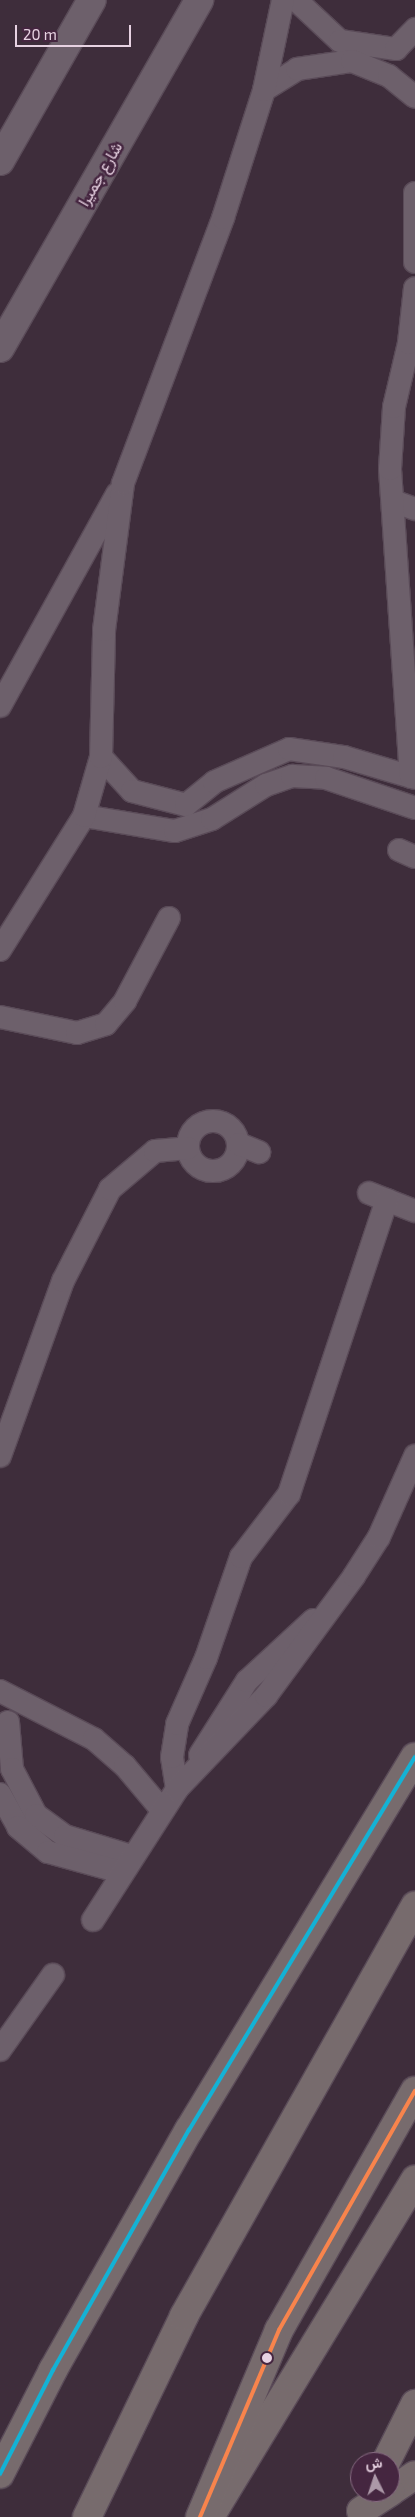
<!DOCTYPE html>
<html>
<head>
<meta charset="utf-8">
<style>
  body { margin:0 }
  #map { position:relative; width:415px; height:2517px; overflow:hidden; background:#3e2d3b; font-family:"Exo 2",Vazirmatn,sans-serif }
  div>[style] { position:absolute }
  .roads { filter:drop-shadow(1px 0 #5a4b58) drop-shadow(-1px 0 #5a4b58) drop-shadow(0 1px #5a4b58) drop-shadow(0 -1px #5a4b58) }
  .service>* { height:22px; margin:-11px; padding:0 11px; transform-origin:11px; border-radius:11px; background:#6d606b }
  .service>.ring { margin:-11px; padding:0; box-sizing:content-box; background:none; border:22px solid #6d606b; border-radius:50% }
  .tertiary>* { height:28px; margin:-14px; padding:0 14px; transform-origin:14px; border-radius:14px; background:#6d606b }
  .primary>* { height:28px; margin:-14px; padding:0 14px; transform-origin:14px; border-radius:14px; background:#776b6d }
  .bus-1>* { height:4px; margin:-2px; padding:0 2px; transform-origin:2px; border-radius:2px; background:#13b2d5 }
  .bus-2>* { height:4px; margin:-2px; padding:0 2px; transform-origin:2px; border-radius:2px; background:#f8844c }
  .dots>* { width:14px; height:14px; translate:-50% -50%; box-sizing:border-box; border:2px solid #452640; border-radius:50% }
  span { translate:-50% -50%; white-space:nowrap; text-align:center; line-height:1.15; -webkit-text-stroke:5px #452640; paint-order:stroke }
  .street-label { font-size:16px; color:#e7d2e2 }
  .north { position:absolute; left:350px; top:2452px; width:50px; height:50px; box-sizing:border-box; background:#452640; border:1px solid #866b81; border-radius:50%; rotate:356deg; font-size:14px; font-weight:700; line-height:20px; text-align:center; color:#e7d2e2 }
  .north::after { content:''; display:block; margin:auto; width:18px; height:22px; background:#ac98a8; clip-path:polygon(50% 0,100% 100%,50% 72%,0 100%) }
  .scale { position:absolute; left:15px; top:25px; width:116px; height:22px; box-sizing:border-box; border:2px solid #e7d2e2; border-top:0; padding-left:6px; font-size:15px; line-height:18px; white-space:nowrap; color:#e7d2e2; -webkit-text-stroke:4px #452640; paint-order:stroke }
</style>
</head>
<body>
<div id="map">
  <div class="roads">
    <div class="service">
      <div style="left:296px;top:0;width:60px;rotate:43deg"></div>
      <div style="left:340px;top:41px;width:57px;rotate:8.1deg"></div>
      <div style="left:396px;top:49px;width:28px;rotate:-46deg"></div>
      <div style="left:264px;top:90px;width:39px;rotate:-32deg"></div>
      <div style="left:297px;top:69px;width:56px;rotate:-8.3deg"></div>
      <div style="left:352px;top:61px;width:40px;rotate:22deg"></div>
      <div style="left:389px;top:76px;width:33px;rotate:39deg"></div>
      <div style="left:415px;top:193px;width:69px;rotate:90deg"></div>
      <div style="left:393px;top:501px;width:23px;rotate:20deg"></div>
      <div style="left:0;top:706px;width:242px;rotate:-61.1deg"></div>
      <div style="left:101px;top:757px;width:46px;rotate:47.6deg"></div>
      <div style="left:132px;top:791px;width:56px;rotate:14.5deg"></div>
      <div style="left:186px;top:805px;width:36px;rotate:-39deg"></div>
      <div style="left:214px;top:782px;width:82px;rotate:-23.7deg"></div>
      <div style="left:289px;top:749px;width:56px;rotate:8.3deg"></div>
      <div style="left:344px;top:757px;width:74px;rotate:16.5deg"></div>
      <div style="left:411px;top:777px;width:309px;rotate:-93.9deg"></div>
      <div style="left:390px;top:469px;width:62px;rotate:-86.3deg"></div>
      <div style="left:394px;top:407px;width:66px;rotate:-76.8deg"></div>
      <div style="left:409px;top:343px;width:55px;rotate:-83.8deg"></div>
      <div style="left:84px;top:816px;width:92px;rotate:9.4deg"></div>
      <div style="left:175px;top:831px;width:39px;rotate:-18deg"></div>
      <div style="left:212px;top:819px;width:64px;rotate:-32.2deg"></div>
      <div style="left:266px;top:785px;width:28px;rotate:-19deg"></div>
      <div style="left:292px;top:776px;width:34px;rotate:3deg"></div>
      <div style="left:326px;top:778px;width:94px;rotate:18.6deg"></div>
      <div style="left:399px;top:850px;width:17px;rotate:24deg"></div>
      <div style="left:0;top:950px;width:158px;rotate:-57.9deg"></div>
      <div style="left:84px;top:816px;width:61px;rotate:-73.9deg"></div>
      <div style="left:101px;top:757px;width:127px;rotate:-88.6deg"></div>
      <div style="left:104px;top:630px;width:148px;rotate:-82.6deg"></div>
      <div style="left:123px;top:483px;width:283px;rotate:-69.3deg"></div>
      <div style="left:223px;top:218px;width:134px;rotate:-72.2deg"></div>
      <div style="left:264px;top:90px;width:92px;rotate:-78.1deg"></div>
      <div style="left:0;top:1017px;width:79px;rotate:11.7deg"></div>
      <div style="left:77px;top:1033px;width:30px;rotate:-17deg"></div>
      <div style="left:106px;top:1024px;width:30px;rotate:-50deg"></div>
      <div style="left:125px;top:1001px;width:94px;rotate:-62.1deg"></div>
      <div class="ring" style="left:188px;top:1121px;width:28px;height:28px"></div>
      <div style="left:239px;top:1144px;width:22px;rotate:22deg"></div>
      <div style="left:369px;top:1193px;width:49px;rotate:21.4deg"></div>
      <div style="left:0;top:1456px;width:186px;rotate:-70.2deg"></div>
      <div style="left:63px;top:1281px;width:103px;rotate:-62.9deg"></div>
      <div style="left:110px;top:1189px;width:59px;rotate:-40.2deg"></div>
      <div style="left:155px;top:1151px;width:33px;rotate:-5deg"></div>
      <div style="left:0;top:1691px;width:106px;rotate:27.1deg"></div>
      <div style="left:94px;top:1739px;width:41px;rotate:41.1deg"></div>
      <div style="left:125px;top:1766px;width:57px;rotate:49.9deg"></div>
      <div style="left:8px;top:1722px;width:47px;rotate:85.1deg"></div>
      <div style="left:12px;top:1769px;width:52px;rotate:62.4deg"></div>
      <div style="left:36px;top:1815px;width:36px;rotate:36deg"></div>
      <div style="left:65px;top:1836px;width:69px;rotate:16.9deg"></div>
      <div style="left:200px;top:1755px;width:88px;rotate:-57.6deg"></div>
      <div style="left:247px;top:1681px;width:90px;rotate:-42.7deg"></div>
      <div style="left:177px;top:1789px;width:32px;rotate:-99deg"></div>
      <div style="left:172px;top:1757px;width:33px;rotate:-81deg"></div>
      <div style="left:177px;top:1724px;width:72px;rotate:-66.3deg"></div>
      <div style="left:206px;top:1658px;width:107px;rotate:-70.9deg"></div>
      <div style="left:241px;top:1557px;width:79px;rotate:-52.7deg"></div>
      <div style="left:289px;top:1494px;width:310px;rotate:-71.6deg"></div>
      <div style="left:0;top:1794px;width:38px;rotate:61deg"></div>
      <div style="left:18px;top:1827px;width:39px;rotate:40deg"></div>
      <div style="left:48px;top:1852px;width:76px;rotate:15.3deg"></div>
      <div style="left:93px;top:1920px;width:156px;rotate:-57.3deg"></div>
      <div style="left:177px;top:1789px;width:129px;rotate:-46.3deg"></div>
      <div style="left:266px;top:1696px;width:149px;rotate:-53.7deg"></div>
      <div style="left:354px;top:1576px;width:46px;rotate:-57.3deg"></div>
      <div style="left:379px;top:1537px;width:89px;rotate:-66deg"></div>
      <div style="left:0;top:2050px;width:92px;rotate:-54.8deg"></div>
    </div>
    <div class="tertiary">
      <div style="left:0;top:161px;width:185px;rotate:-60.3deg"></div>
      <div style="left:0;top:348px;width:401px;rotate:-60.2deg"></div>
    </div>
    <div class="primary">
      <div style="left:386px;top:2462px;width:65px;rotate:-63.4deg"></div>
      <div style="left:0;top:2474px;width:117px;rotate:-63deg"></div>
      <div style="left:53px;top:2370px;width:276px;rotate:-60.5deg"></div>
      <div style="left:189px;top:2130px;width:436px;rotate:-58.8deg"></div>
      <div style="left:390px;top:2492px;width:30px;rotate:-34deg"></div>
      <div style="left:361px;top:2511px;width:35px;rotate:-33deg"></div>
      <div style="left:213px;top:2512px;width:389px;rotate:-58.7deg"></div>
      <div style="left:87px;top:2517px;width:223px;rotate:-64.2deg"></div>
      <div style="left:184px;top:2316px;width:471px;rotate:-60.6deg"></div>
      <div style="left:200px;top:2517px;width:203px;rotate:-67.1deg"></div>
      <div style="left:279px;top:2330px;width:275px;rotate:-60.4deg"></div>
    </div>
  </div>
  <div class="bus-1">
    <div style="left:0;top:2474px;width:117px;rotate:-63deg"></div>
    <div style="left:53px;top:2370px;width:276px;rotate:-60.5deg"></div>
    <div style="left:189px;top:2130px;width:436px;rotate:-58.8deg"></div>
  </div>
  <div class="bus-2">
    <div style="left:200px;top:2517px;width:203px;rotate:-67.1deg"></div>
    <div style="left:279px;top:2330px;width:275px;rotate:-60.4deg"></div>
  </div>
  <div class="dots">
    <div style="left:267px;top:2358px;background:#e7d2e2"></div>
  </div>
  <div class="street-label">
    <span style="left:100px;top:174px;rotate:-60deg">شارع جميرا</span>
  </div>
  <div class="north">ش</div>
  <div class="scale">20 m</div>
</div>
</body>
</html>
